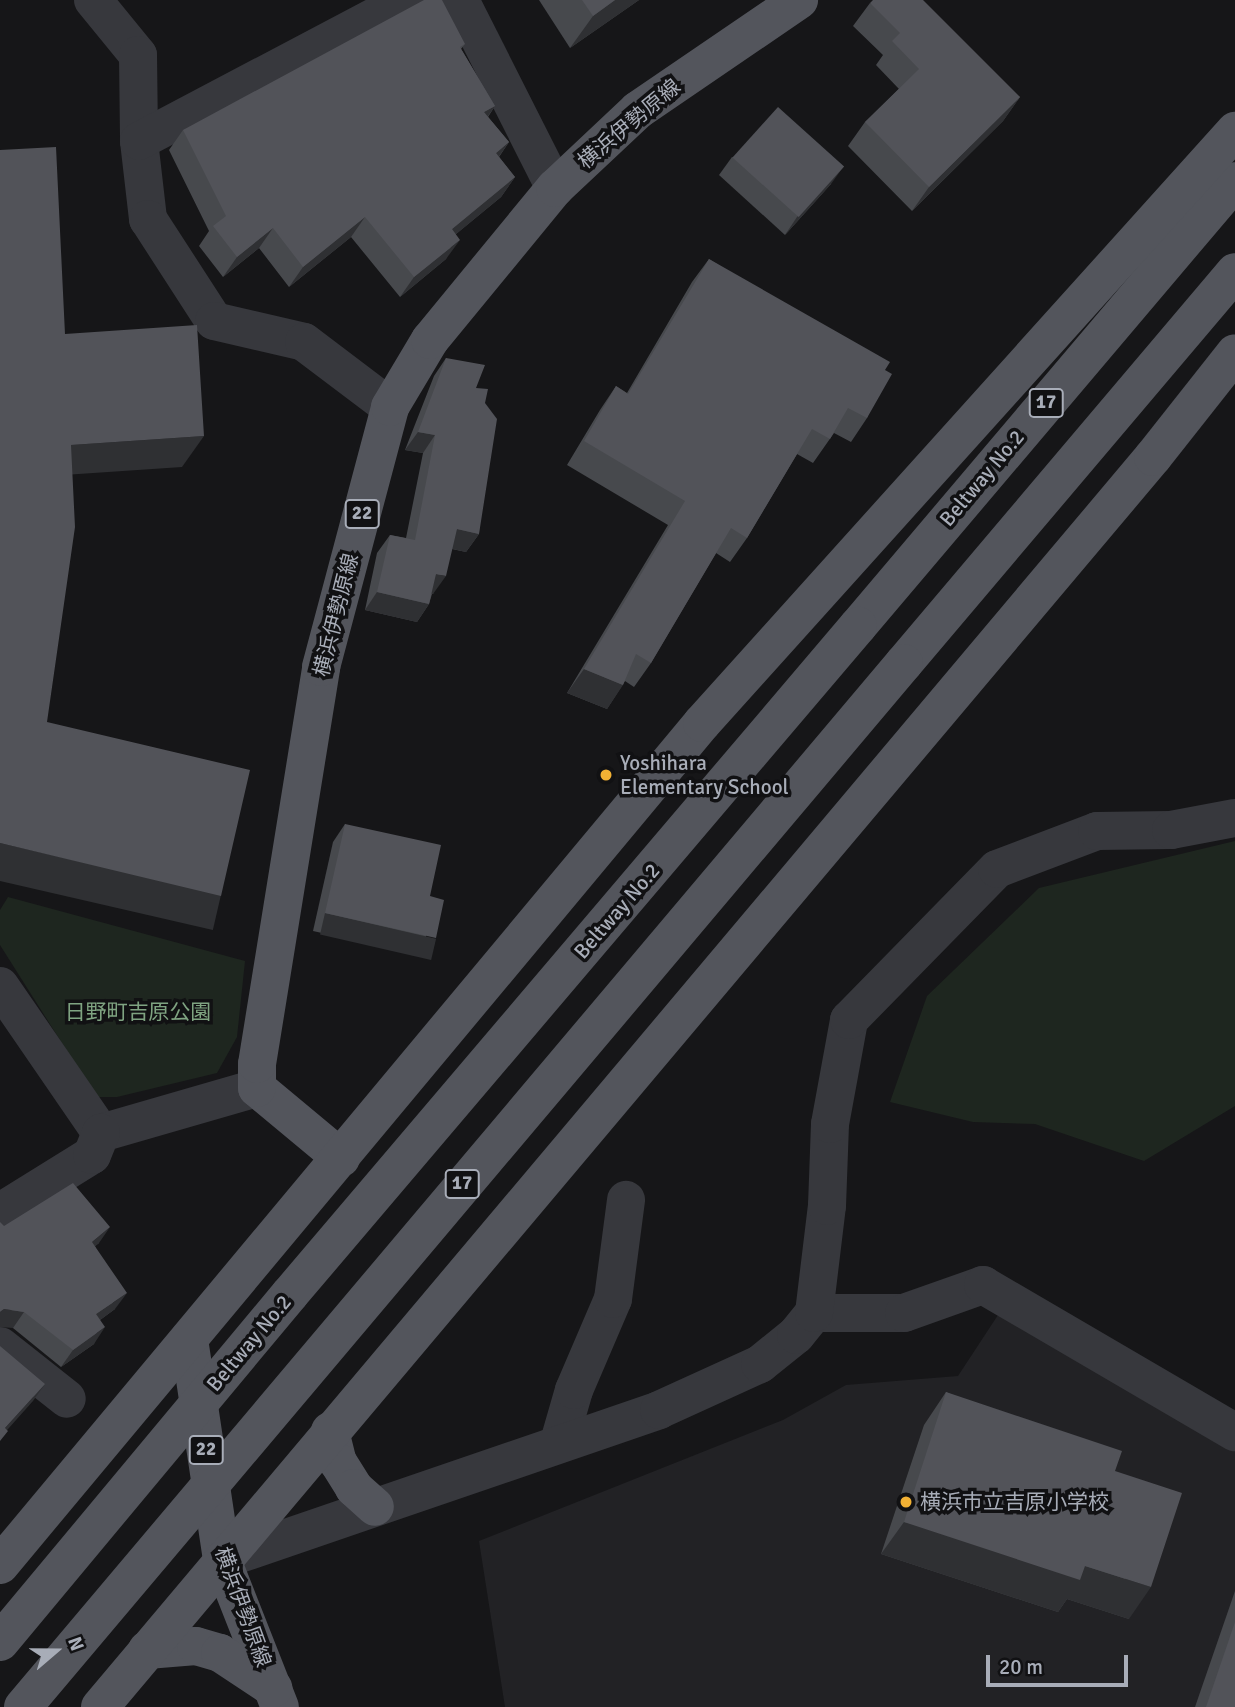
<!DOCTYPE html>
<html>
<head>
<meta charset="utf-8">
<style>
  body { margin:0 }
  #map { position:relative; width:1235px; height:1707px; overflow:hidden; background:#161618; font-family:Signika,"Noto Sans JP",sans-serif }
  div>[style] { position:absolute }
  .built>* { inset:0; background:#222225 }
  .green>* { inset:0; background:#1e261f }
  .minor>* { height:38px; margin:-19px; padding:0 19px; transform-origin:19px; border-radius:19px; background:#37383d }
  .major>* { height:38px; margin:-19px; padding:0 19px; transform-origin:19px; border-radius:19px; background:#53555c }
  .major-bridge>* { height:38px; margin:-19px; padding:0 19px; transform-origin:19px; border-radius:19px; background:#53555c }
  .wall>* { inset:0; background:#47494d }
  .shaded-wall>* { inset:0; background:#2f3033; transform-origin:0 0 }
  .building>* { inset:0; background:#525359; transform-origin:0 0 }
  .dots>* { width:19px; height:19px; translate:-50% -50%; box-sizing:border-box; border:4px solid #111113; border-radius:50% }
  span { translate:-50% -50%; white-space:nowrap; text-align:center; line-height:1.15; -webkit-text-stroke:7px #111113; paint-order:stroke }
  .shield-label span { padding:2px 5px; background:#111113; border:2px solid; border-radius:5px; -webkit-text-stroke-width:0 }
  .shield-label { font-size:19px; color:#a8adb8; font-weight:700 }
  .street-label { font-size:21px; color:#a8adb8 }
  .poi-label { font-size:21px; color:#a8adb8 }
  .left { translate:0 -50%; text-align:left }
  .park-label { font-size:21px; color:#7fa381 }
  .north { position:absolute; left:21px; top:1616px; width:70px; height:70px; -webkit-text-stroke:5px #111113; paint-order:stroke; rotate:70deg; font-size:19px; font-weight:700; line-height:28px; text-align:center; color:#a8adb8 }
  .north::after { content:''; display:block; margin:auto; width:24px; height:32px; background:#a8adb8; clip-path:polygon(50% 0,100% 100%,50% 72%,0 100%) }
  .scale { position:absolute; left:986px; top:1655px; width:142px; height:32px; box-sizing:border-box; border:4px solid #a8adb8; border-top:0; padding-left:9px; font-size:21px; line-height:24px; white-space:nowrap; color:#a8adb8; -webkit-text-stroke:5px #111113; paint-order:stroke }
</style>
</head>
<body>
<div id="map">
  <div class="built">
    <div style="clip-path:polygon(998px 1315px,1235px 1444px,1235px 1707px,505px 1707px,479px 1541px,783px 1420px,846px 1385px,958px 1376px)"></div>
  </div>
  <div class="green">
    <div style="clip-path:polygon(1235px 841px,1235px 1106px,1144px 1161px,1035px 1124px,973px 1122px,890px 1102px,927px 996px,1039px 888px)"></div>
    <div style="clip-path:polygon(8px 897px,245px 961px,237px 1037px,217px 1073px,117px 1097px,96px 1097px,0 945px,0 910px)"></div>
  </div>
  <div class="minor">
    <div style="left:93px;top:0;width:71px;rotate:50.7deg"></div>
    <div style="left:138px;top:55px;width:86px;rotate:89.3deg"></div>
    <div style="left:139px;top:141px;width:79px;rotate:83.4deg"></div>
    <div style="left:148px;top:219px;width:121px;rotate:57.1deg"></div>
    <div style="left:214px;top:321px;width:92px;rotate:13.1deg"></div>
    <div style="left:304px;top:342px;width:108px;rotate:37.1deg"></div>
    <div style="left:460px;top:0;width:211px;rotate:63.2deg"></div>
    <div style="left:139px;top:141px;width:302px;rotate:-27.8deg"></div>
    <div style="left:0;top:986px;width:178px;rotate:55.5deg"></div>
    <div style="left:101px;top:1133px;width:162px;rotate:-16.1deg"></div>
    <div style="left:0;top:1212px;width:108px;rotate:-31.8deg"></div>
    <div style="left:92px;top:1155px;width:24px;rotate:-68deg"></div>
    <div style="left:814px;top:1313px;width:90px"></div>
    <div style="left:904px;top:1313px;width:84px;rotate:-19.5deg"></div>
    <div style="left:983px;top:1285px;width:292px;rotate:30.3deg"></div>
    <div style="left:0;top:1346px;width:85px;rotate:38.3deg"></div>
    <div style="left:559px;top:1442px;width:54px;rotate:-73.9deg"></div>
    <div style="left:574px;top:1390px;width:99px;rotate:-66.8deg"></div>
    <div style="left:613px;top:1299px;width:100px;rotate:-82.5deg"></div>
    <div style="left:222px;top:1560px;width:462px;rotate:-18.9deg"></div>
    <div style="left:659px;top:1410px;width:111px;rotate:-24.5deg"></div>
    <div style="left:760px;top:1364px;width:46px;rotate:-38.9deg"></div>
    <div style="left:796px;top:1335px;width:28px;rotate:-51deg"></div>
    <div style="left:814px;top:1313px;width:108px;rotate:-83.1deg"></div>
    <div style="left:827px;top:1206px;width:82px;rotate:-87.9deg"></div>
    <div style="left:830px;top:1124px;width:106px;rotate:-79.6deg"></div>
    <div style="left:849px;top:1020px;width:211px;rotate:-45.6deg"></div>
    <div style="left:997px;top:869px;width:107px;rotate:-20.8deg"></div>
    <div style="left:1097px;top:831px;width:74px;rotate:-0.8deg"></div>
    <div style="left:1171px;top:830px;width:65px;rotate:-10.6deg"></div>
  </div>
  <div class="major">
    <div style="left:858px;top:626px;width:583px;rotate:-49.73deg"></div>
    <div style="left:904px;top:663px;width:512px;rotate:-49.75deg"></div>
    <div style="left:341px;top:1158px;width:109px;rotate:-140.2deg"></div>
    <div style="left:257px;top:1088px;width:24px;rotate:-90deg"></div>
    <div style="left:257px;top:1064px;width:402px;rotate:-80.8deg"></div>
    <div style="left:321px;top:667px;width:269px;rotate:-75.1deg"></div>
    <div style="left:390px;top:407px;width:78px;rotate:-59.2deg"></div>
    <div style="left:430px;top:340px;width:197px;rotate:-50.6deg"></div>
    <div style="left:555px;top:188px;width:114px;rotate:-43.2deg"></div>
    <div style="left:638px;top:110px;width:195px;rotate:-34.3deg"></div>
    <div style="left:189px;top:1339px;width:223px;rotate:81.5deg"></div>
    <div style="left:222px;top:1560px;width:158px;rotate:68.5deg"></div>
    <div style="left:330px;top:1431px;width:32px;rotate:76deg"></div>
    <div style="left:338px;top:1462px;width:31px;rotate:58deg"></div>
    <div style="left:354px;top:1488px;width:28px;rotate:42deg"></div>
    <div style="left:0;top:1565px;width:1096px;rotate:-50.18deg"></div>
    <div style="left:702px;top:723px;width:797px;rotate:-48deg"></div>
    <div style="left:147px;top:1650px;width:49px;rotate:-4.7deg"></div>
    <div style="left:196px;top:1646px;width:25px;rotate:16deg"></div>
    <div style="left:220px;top:1653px;width:64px;rotate:33.4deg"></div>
    <div style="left:100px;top:1707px;width:1634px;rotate:-49.89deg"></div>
    <div style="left:1153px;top:457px;width:132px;rotate:-51.7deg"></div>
  </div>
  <div class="major-bridge">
    <div style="left:0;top:1642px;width:453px;rotate:-50.2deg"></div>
    <div style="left:290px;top:1294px;width:877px;rotate:-49.63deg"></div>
    <div style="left:23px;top:1707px;width:1366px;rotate:-49.84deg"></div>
  </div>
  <div class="wall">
    <div style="clip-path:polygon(539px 0,639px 0,570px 48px)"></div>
    <div style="clip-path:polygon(870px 3px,1020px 97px,1003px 121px,912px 211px,848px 146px,865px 122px,899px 89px,876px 65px,883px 55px,853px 26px)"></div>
    <div style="clip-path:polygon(465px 44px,461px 49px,495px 106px,488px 117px,509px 142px,499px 157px,515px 177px,501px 197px,456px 234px,446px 259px,400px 297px,351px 237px,289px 287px,259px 248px,223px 277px,199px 246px,209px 231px,169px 150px,183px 130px)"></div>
    <div style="clip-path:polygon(732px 157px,831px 184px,785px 235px,719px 175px)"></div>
    <div style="clip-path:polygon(709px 259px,885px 370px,867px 418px,851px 442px,834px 433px,813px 463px,797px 454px,747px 538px,730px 562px,716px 553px,651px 663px,634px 687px,625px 681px,607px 709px,567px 693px,668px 525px,567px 465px,600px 410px,616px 386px,627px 393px,692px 282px)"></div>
    <div style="clip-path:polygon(446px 358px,476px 388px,485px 403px,479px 534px,466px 552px,452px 549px,433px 594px,432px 594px,429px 604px,417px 622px,365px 610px,377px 553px,390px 535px,406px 538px,423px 453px,405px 450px,434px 376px)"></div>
    <div style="clip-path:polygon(345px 824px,430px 896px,424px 956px,313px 931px,333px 842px)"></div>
    <div style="clip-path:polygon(4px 1226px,99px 1243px,95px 1246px,115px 1309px,100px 1320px,94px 1344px,61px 1367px,13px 1328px)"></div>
    <div style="clip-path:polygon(946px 1392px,1115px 1471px,1129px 1619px,1067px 1599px,1058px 1612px,881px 1554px,924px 1425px)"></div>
    <div style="clip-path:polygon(1235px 1591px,1235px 1707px,1195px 1707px)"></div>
  </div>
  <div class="shaded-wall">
    <div style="clip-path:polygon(615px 0,639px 0,570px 48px,593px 16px)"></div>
    <div style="clip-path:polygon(1020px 97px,1003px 121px,912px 211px,929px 187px)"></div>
    <div style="clip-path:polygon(495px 106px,481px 126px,484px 112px)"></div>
    <div style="clip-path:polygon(509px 142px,495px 162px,496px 153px)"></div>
    <div style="clip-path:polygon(844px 166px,831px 184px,785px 235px,797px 217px)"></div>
    <div style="clip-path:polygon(515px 177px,501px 197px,438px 249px,452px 229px)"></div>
    <div style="clip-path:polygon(365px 217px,351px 237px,289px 287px,303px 267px)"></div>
    <div style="clip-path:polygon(273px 228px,259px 248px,223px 277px,237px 257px)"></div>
    <div style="clip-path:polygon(460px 240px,446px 259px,400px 297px,414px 277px)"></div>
    <div style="clip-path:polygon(418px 432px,435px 435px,423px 453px,405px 450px)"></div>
    <div style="clip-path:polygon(204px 436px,182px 467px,49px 476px,71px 445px)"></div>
    <div style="clip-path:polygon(457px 529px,479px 534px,466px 552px,444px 547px)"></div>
    <div style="clip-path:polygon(436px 574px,446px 576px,433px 594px,423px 592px)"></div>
    <div style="clip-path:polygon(377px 592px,429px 604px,417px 622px,365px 610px)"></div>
    <div style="clip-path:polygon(584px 669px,623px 685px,607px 709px,567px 693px)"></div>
    <div style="left:0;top:843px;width:227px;height:37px;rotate:13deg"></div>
    <div style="left:325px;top:913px;width:114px;height:22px;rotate:13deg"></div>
    <div style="clip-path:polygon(110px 1227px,99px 1243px,81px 1258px,92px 1242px)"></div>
    <div style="clip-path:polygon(127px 1293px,115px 1309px,85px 1331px,96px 1314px)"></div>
    <div style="clip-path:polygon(4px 1309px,24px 1312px,13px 1328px,0 1327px,0 1312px)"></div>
    <div style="clip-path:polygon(105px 1327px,94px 1344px,61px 1367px,73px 1350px)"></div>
    <div style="clip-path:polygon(45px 1384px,33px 1401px,0 1438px,5px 1428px)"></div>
    <div style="clip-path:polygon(904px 1522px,1085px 1566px,1151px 1587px,1129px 1619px,1067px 1599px,1058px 1612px,881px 1554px)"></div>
  </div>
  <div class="building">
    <div style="clip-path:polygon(424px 0,442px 0,465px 44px,460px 47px,495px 106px,484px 112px,509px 142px,496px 153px,515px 177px,452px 229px,460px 240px,414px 277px,365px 217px,303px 267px,273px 228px,237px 257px,213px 226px,226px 216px,183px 130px)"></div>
    <div style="clip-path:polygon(582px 0,615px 0,593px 16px)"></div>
    <div style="clip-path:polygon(873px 0,923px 0,1020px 97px,929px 187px,865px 122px,919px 69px,892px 41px,900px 33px,870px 3px)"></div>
    <div style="left:778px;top:107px;width:89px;height:68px;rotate:42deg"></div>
    <div style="clip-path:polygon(56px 147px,65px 334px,197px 325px,204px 436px,71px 445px,75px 527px,47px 722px,250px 770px,221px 896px,0 843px,0 150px)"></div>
    <div style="clip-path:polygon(709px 259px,890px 362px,885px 370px,892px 374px,867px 418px,848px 408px,830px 439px,812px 429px,747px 538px,731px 528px,651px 663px,636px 654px,623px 685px,584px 669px,685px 501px,584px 441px,616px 386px,628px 394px)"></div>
    <div style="clip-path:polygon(446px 358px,485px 365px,476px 388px,488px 389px,485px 403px,497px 419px,479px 534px,457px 529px,446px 576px,436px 574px,429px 604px,377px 592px,390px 535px,415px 540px,435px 435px,418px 432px)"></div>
    <div style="clip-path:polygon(345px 824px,441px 845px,430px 896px,444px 900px,436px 938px,325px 913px)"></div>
    <div style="clip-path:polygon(73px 1183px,110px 1227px,92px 1242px,127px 1293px,96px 1314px,105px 1327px,73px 1350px,24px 1312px,4px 1309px,0 1312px,0 1222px,4px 1226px)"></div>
    <div style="clip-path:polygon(0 1346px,45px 1384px,5px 1428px,8px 1431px,0 1441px)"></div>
    <div style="clip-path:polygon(946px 1392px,1122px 1451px,1115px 1471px,1182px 1493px,1151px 1587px,1085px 1566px,1080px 1580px,904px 1522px)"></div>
    <div style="clip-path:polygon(1235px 1622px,1235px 1707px,1206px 1707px)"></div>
  </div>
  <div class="dots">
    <div style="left:606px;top:775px;background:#f2b134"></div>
    <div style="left:906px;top:1502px;background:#f2b134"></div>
  </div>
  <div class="shield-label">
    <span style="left:1046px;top:403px">17</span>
    <span style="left:362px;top:514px">22</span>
    <span style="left:462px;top:1184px">17</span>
    <span style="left:206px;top:1450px">22</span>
  </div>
  <div class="street-label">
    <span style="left:629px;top:124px;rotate:-40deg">横浜伊勢原線</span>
    <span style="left:982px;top:478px;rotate:-50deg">Beltway No.2</span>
    <span style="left:336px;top:615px;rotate:-76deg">横浜伊勢原線</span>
    <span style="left:617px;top:911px;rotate:-49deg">Beltway No.2</span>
    <span style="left:249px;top:1343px;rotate:-50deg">Beltway No.2</span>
    <span style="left:243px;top:1607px;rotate:70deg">横浜伊勢原線</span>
  </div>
  <div class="poi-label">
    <span class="left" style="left:620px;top:775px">Yoshihara<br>Elementary School</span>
    <span class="left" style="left:920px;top:1502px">横浜市立吉原小学校</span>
  </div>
  <div class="park-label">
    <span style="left:138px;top:1012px">日野町吉原公園</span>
  </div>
  <div class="north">N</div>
  <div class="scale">20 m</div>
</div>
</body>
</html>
